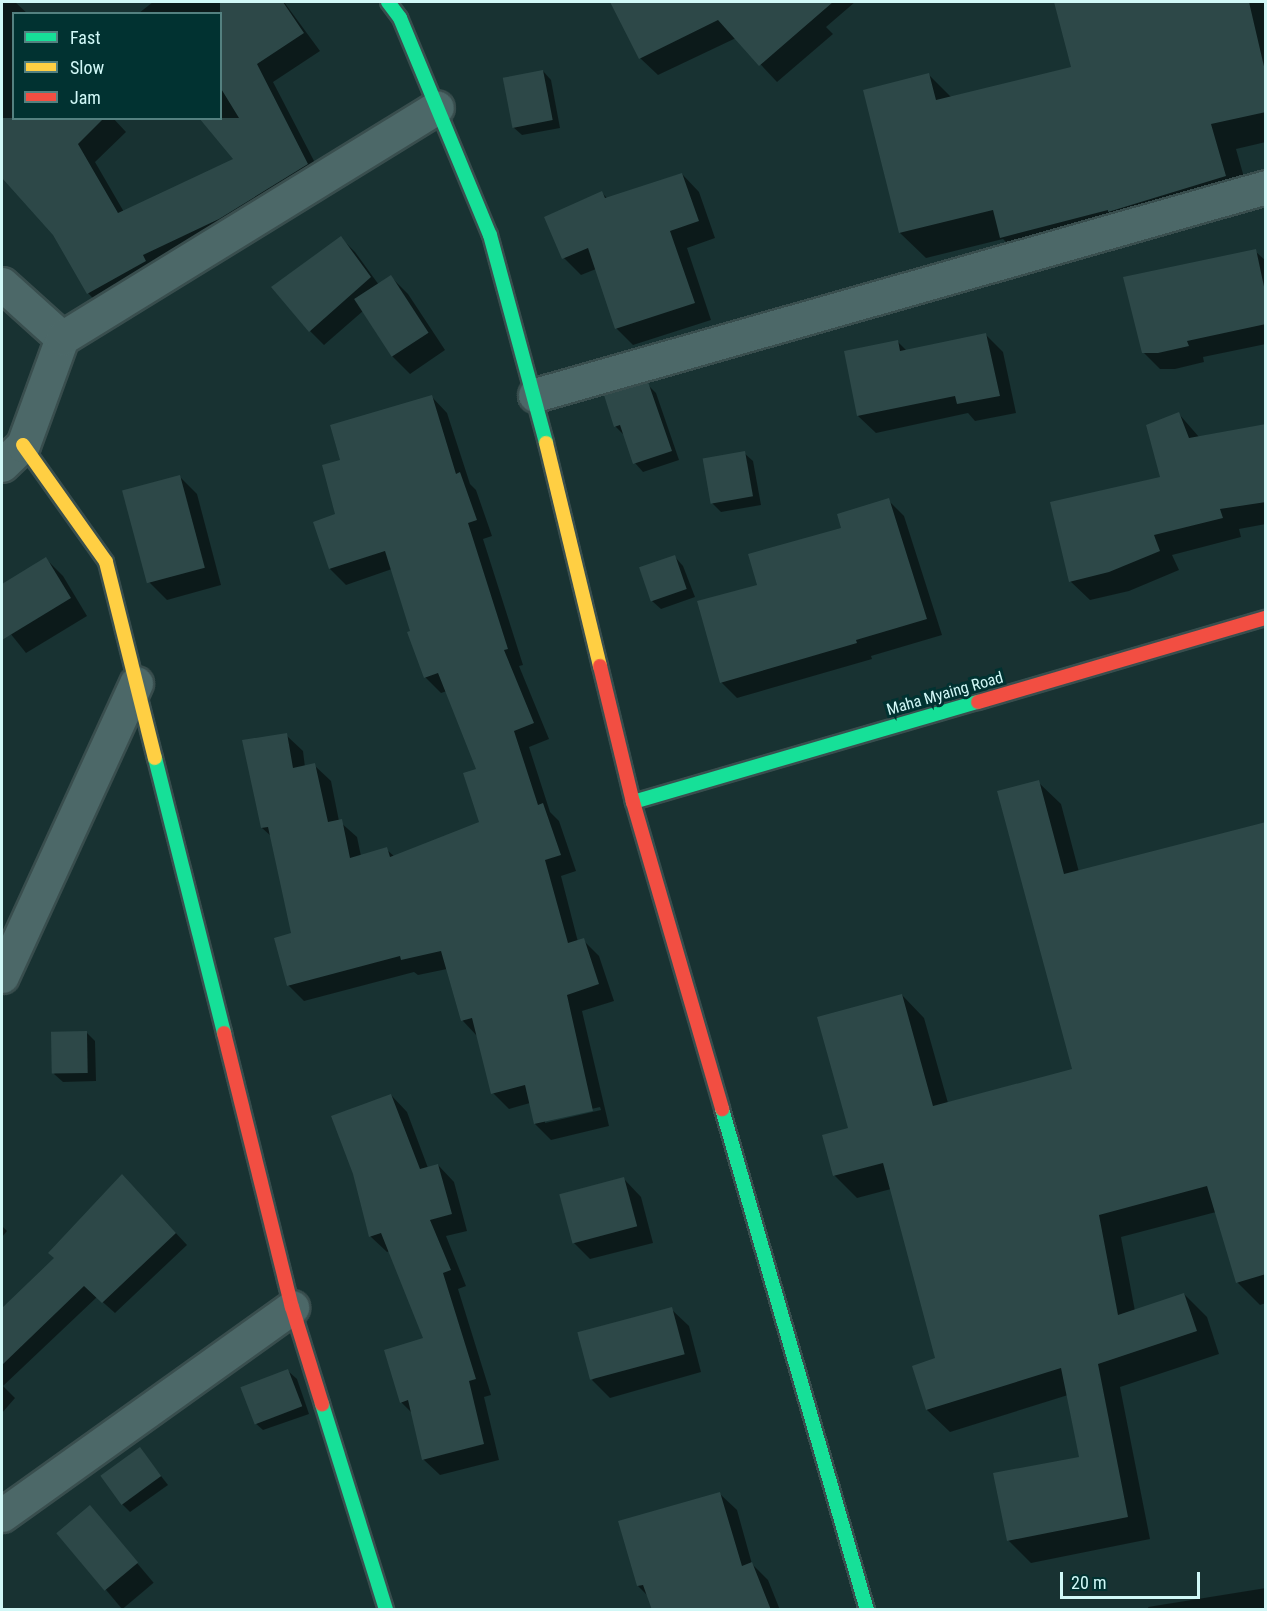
<!DOCTYPE html>
<html>
<head>
<meta charset="utf-8">
<style>
  body { margin:0 }
  #map { position:relative; width:1267px; height:1611px; overflow:hidden; background:#183232; font-family:"Roboto Condensed",sans-serif }
  div>[style] { position:absolute }
  .shadow>* { inset:0; background:#0007; transform-origin:0 0 }
  .building>* { inset:0; background:#2d4848; transform-origin:0 0 }
  .roads { filter:drop-shadow(2px 0 #394e4e) drop-shadow(-2px 0 #394e4e) drop-shadow(0 2px #394e4e) drop-shadow(0 -2px #394e4e) }
  .street>* { height:33px; margin:-16.5px; padding:0 16.5px; transform-origin:16.5px; border-radius:16.5px; background:#4c6868 }
  .fast>* { height:14px; margin:-7px; padding:0 7px; transform-origin:7px; border-radius:7px; background:#16e098 }
  .slow>* { height:14px; margin:-7px; padding:0 7px; transform-origin:7px; border-radius:7px; background:#ffcf43 }
  .jam>* { height:14px; margin:-7px; padding:0 7px; transform-origin:7px; border-radius:7px; background:#f24e42 }
  span { translate:-50% -50%; white-space:nowrap; text-align:center; line-height:1.15; -webkit-text-stroke:6px #013231; paint-order:stroke }
  .street-label { font-size:16px; color:#d1f8f7 }
  .frame { position:absolute; inset:0; border:3px solid #d1f8f7; pointer-events:none }
  .legend { position:absolute; left:12px; top:12px; width:210px; height:108px; box-sizing:border-box; background:#013231; border:2px solid #548180; margin:0; padding:8px 10px; list-style:none; font-size:18px; color:#d1f8f7 }
  .legend li { display:flex; align-items:center; gap:12px; height:30px }
  .legend b { width:30px; border:2px solid #548180 }
  .scale { position:absolute; left:1060px; top:1572px; width:140px; height:27px; box-sizing:border-box; border:3px solid #d1f8f7; border-top:0; padding-left:8px; font-size:18px; line-height:21px; white-space:nowrap; color:#d1f8f7; -webkit-text-stroke:4px #013231; paint-order:stroke }
</style>
</head>
<body>
<div id="map">
  <div class="shadow">
    <div style="clip-path:polygon(2px 2px,15px 2px,28px 14px,14px 14px,14px 118px,113px 118px,126px 132px,95px 162px,124px 212px,235px 159px,220px 118px,220px 14px,139px 13px,153px 2px,284px 2px,320px 51px,273px 82px,325px 182px,105px 311px,88px 293px,54px 234px,2px 162px)"></div>
    <div style="clip-path:polygon(632px 2px,855px 2px,826px 27px,833px 34px,777px 82px,736px 38px,658px 75px,640px 58px,616px 10px)"></div>
    <div style="clip-path:polygon(1056px 2px,1266px 2px,1266px 142px,1236px 149px,1251px 202px,1027px 263px,1003px 239px,926px 258px,900px 233px,928px 74px,952px 98px,1073px 68px)"></div>
    <div style="clip-path:polygon(543px 71px,551px 80px,560px 128px,522px 135px,513px 127px)"></div>
    <div style="clip-path:polygon(682px 174px,699px 192px,715px 238px,687px 248px,711px 320px,633px 345px,616px 328px,596px 269px,581px 275px,564px 258px,602px 193px,608px 199px)"></div>
    <div style="clip-path:polygon(341px 238px,355px 252px,379px 285px,391px 277px,408px 294px,445px 350px,410px 374px,392px 356px,363px 311px,324px 345px,310px 331px)"></div>
    <div style="clip-path:polygon(1255px 251px,1266px 261px,1266px 344px,1203px 357px,1204px 362px,1175px 369px,1160px 369px,1143px 352px)"></div>
    <div style="clip-path:polygon(986px 335px,1003px 352px,1016px 413px,975px 421px,968px 413px,876px 433px,858px 416px,898px 342px,907px 351px)"></div>
    <div style="clip-path:polygon(647px 384px,656px 393px,679px 460px,643px 472px,635px 463px,624px 435px,615px 426px)"></div>
    <div style="clip-path:polygon(evenodd,431px 396px,447px 413px,470px 484px,476px 490px,492px 536px,483px 539px,523px 665px,519px 666px,549px 739px,529px 747px,550px 812px,559px 821px,576px 871px,561px 876px,578px 942px,583px 940px,599px 956px,614px 1001px,582px 1011px,609px 1126px,551px 1140px,535px 1124px,530px 1103px,509px 1109px,493px 1093px,478px 1037px,463px 1021px,447px 969px,418px 975px,414px 972px,304px 1001px,288px 985px,293px 934px,272px 837px,262px 828px,286px 735px,303px 751px,305px 767px,314px 765px,331px 781px,339px 821px,357px 837px,361px 856px,386px 849px,395px 857px,481px 823px,478px 770px,447px 691px,441px 693px,425px 677px,392px 569px,346px 585px,330px 569px,341px 461px,431px 396px,600px 1107px,601px 1110px,545px 1123px,545px 1120px,600px 1107px)"></div>
    <div style="clip-path:polygon(1179px 414px,1199px 437px,1266px 425px,1266px 524px,1239px 529px,1241px 537px,1172px 555px,1179px 570px,1129px 591px,1090px 600px,1070px 581px,1162px 478px)"></div>
    <div style="clip-path:polygon(744px 453px,753px 461px,761px 505px,721px 512px,712px 503px)"></div>
    <div style="clip-path:polygon(179px 476px,197px 494px,221px 585px,167px 600px,149px 582px)"></div>
    <div style="clip-path:polygon(888px 500px,904px 516px,942px 635px,871px 656px,872px 659px,737px 698px,721px 682px,759px 586px)"></div>
    <div style="clip-path:polygon(675px 557px,683px 566px,695px 597px,661px 609px,652px 601px)"></div>
    <div style="clip-path:polygon(46px 559px,63px 576px,87px 616px,26px 653px,2px 623px,2px 586px)"></div>
    <div style="clip-path:polygon(1038px 782px,1061px 804px,1079px 872px,1266px 823px,1266px 1303px,1260px 1305px,1237px 1282px,1216px 1212px,1121px 1237px,1135px 1311px,1184px 1294px,1207px 1317px,1219px 1354px,1120px 1387px,1150px 1539px,1031px 1563px,1008px 1540px,1080px 1458px,1068px 1395px,950px 1432px,927px 1410px,937px 1359px,891px 1189px,857px 1198px,834px 1175px,902px 995px,924px 1018px,948px 1103px,1074px 1070px)"></div>
    <div style="clip-path:polygon(86px 1032px,95px 1041px,96px 1081px,63px 1082px,54px 1074px)"></div>
    <div style="clip-path:polygon(391px 1095px,407px 1112px,428px 1168px,438px 1165px,454px 1182px,467px 1231px,446px 1236px,466px 1286px,458px 1289px,491px 1395px,484px 1397px,499px 1460px,440px 1475px,423px 1459px,412px 1413px,401px 1402px,425px 1339px,390px 1251px,387px 1252px,370px 1236px)"></div>
    <div style="clip-path:polygon(624px 1179px,641px 1197px,653px 1243px,590px 1259px,573px 1242px)"></div>
    <div style="clip-path:polygon(134px 1188px,187px 1245px,115px 1313px,97px 1297px,3px 1386px,15px 1398px,2px 1413px,2px 1310px)"></div>
    <div style="clip-path:polygon(2px 1226px,7px 1231px,2px 1237px)"></div>
    <div style="clip-path:polygon(671px 1309px,689px 1326px,701px 1372px,610px 1398px,592px 1380px)"></div>
    <div style="clip-path:polygon(288px 1371px,297px 1379px,309px 1414px,263px 1430px,254px 1422px)"></div>
    <div style="clip-path:polygon(140px 1449px,168px 1485px,130px 1512px,122px 1504px)"></div>
    <div style="clip-path:polygon(720px 1494px,737px 1510px,752px 1564px,768px 1580px,780px 1610px,653px 1610px,648px 1596px,638px 1586px)"></div>
    <div style="left:90px;top:1507px;width:99px;height:41px;rotate:50deg"></div>
    <div style="clip-path:polygon(1266px 1588px,1266px 1610px,1149px 1610px,1148px 1607px)"></div>
  </div>
  <div class="building">
    <div style="clip-path:polygon(220px 2px,283px 2px,304px 33px,257px 64px,308px 164px,219px 219px,143px 255px,146px 261px,87px 294px,53px 235px,2px 178px,2px 118px,104px 118px,78px 144px,118px 213px,233px 159px,199px 118px,239px 118px,220px 87px)"></div>
    <div style="clip-path:polygon(610px 2px,833px 2px,759px 66px,718px 20px,639px 59px)"></div>
    <div style="clip-path:polygon(1054px 2px,1249px 2px,1266px 75px,1266px 112px,1211px 124px,1226px 176px,1108px 212px,1108px 210px,1000px 238px,993px 210px,899px 233px,863px 90px,929px 73px,936px 100px,1071px 67px)"></div>
    <div style="left:543px;top:70px;width:51px;height:41px;rotate:79deg"></div>
    <div style="clip-path:polygon(682px 173px,699px 221px,670px 231px,695px 303px,615px 329px,588px 248px,562px 259px,544px 217px,602px 191px,605px 198px)"></div>
    <div style="clip-path:polygon(341px 236px,371px 277px,309px 332px,271px 287px)"></div>
    <div style="clip-path:polygon(1256px 249px,1266px 296px,1266px 324px,1187px 341px,1189px 346px,1158px 353px,1142px 353px,1123px 277px)"></div>
    <div style="left:391px;top:275px;width:69px;height:44px;rotate:57deg"></div>
    <div style="clip-path:polygon(986px 333px,1000px 396px,957px 404px,955px 396px,857px 416px,844px 351px,898px 340px,900px 351px)"></div>
    <div style="clip-path:polygon(648px 382px,672px 451px,633px 464px,620px 425px,614px 427px,604px 395px)"></div>
    <div style="clip-path:polygon(432px 395px,456px 474px,460px 472px,477px 520px,468px 523px,508px 649px,504px 650px,534px 723px,514px 731px,538px 805px,543px 803px,561px 855px,545px 860px,568px 943px,584px 938px,599px 984px,567px 995px,593px 1111px,534px 1124px,525px 1085px,491px 1094px,472px 1018px,461px 1021px,441px 951px,401px 960px,400px 956px,287px 986px,274px 938px,291px 933px,268px 827px,261px 828px,242px 740px,287px 733px,293px 768px,315px 763px,328px 822px,342px 819px,350px 858px,387px 847px,390px 857px,479px 822px,463px 773px,476px 769px,438px 673px,424px 678px,407px 632px,410px 631px,385px 551px,329px 569px,313px 522px,335px 514px,322px 465px,340px 460px,330px 425px)"></div>
    <div style="clip-path:polygon(1179px 412px,1189px 438px,1266px 424px,1266px 502px,1220px 509px,1223px 518px,1154px 535px,1160px 551px,1109px 572px,1069px 582px,1050px 502px,1160px 477px,1146px 425px)"></div>
    <div style="left:745px;top:451px;width:46px;height:43px;rotate:80deg"></div>
    <div style="left:180px;top:475px;width:96px;height:60px;rotate:75deg"></div>
    <div style="clip-path:polygon(889px 498px,927px 619px,856px 640px,857px 643px,720px 683px,697px 601px,757px 585px,748px 554px,841px 528px,837px 514px)"></div>
    <div style="left:675px;top:555px;width:36px;height:38px;rotate:71deg"></div>
    <div style="clip-path:polygon(46px 557px,71px 598px,2px 640px,2px 584px)"></div>
    <div style="clip-path:polygon(1039px 780px,1064px 874px,1266px 822px,1266px 1274px,1236px 1283px,1207px 1186px,1099px 1215px,1118px 1315px,1184px 1293px,1197px 1331px,1098px 1364px,1128px 1517px,1007px 1541px,993px 1473px,1079px 1457px,1061px 1368px,926px 1410px,912px 1366px,935px 1358px,883px 1163px,833px 1176px,822px 1135px,848px 1128px,817px 1017px,902px 994px,933px 1106px,1072px 1069px,997px 791px)"></div>
    <div style="left:87px;top:1031px;width:42px;height:36px;rotate:89deg"></div>
    <div style="clip-path:polygon(391px 1094px,420px 1169px,438px 1164px,452px 1214px,430px 1220px,451px 1270px,443px 1273px,476px 1379px,469px 1381px,484px 1444px,422px 1460px,408px 1400px,400px 1403px,384px 1350px,423px 1338px,381px 1233px,369px 1237px,353px 1174px,331px 1116px)"></div>
    <div style="clip-path:polygon(122px 1174px,176px 1233px,102px 1303px,84px 1286px,2px 1365px,2px 1308px,54px 1258px,48px 1253px)"></div>
    <div style="left:624px;top:1177px;width:51px;height:67px;rotate:75deg"></div>
    <div style="left:672px;top:1307px;width:49px;height:98px;rotate:75deg"></div>
    <div style="left:288px;top:1369px;width:40px;height:51px;rotate:69deg"></div>
    <div style="left:140px;top:1447px;width:36px;height:49px;rotate:54deg"></div>
    <div style="clip-path:polygon(720px 1492px,742px 1566px,752px 1562px,771px 1610px,652px 1610px,643px 1585px,637px 1586px,618px 1521px)"></div>
    <div style="left:90px;top:1505px;width:75px;height:44px;rotate:50deg"></div>
  </div>
  <div class="roads">
    <div class="street">
      <div style="left:2px;top:284px;width:81px;rotate:42deg"></div>
      <div style="left:535px;top:395px;width:760px;rotate:-15.88deg"></div>
      <div style="left:2px;top:465px;width:29px;rotate:-44deg"></div>
      <div style="left:23px;top:445px;width:114px;rotate:-70deg"></div>
      <div style="left:62px;top:338px;width:440px;rotate:-31.6deg"></div>
      <div style="left:2px;top:976px;width:322px;rotate:-65.4deg"></div>
      <div style="left:2px;top:1515px;width:357px;rotate:-35.6deg"></div>
    </div>
    <div class="fast">
      <div style="left:388px;top:2px;width:20px;rotate:53deg"></div>
      <div style="left:400px;top:18px;width:235px;rotate:67.5deg"></div>
      <div style="left:490px;top:235px;width:215px;rotate:74.9deg"></div>
      <div style="left:155px;top:758px;width:284px;rotate:75.9deg"></div>
      <div style="left:633px;top:802px;width:359px;rotate:-16.2deg"></div>
      <div style="left:722px;top:1109px;width:522px;rotate:73.86deg"></div>
      <div style="left:322px;top:1404px;width:216px;rotate:72.7deg"></div>
    </div>
    <div class="slow">
      <div style="left:546px;top:443px;width:229px;rotate:76.4deg"></div>
      <div style="left:23px;top:445px;width:143px;rotate:54.6deg"></div>
      <div style="left:106px;top:562px;width:202px;rotate:76deg"></div>
    </div>
    <div class="jam">
      <div style="left:600px;top:666px;width:140px;rotate:76.4deg"></div>
      <div style="left:633px;top:802px;width:320px;rotate:73.8deg"></div>
      <div style="left:978px;top:702px;width:300px;rotate:-16.3deg"></div>
      <div style="left:224px;top:1033px;width:282px;rotate:76.1deg"></div>
      <div style="left:292px;top:1307px;width:102px;rotate:72.8deg"></div>
    </div>
  </div>
  <div class="street-label">
    <span style="left:945px;top:694px;rotate:-16deg">Maha Myaing Road</span>
  </div>
  <div class="frame"></div>
  <ul class="legend">
  <li><b style="height:8px;background:#16e098"></b>Fast</li>
  <li><b style="height:8px;background:#ffcf43"></b>Slow</li>
  <li><b style="height:8px;background:#f24e42"></b>Jam</li>
  </ul>
  <div class="scale">20 m</div>
</div>
</body>
</html>
